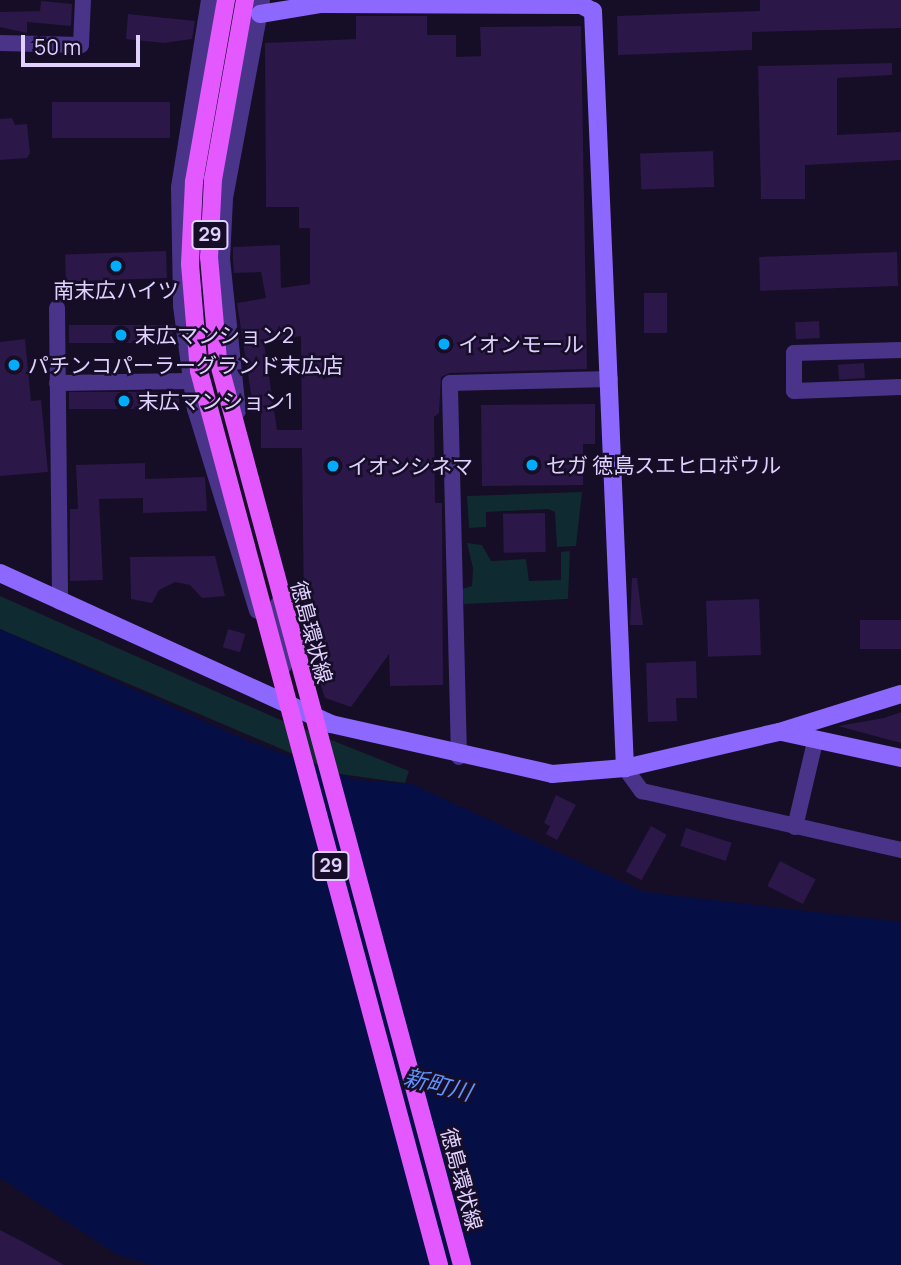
<!DOCTYPE html>
<html>
<head>
<meta charset="utf-8">
<style>
  body { margin:0 }
  #map { position:relative; width:901px; height:1265px; overflow:hidden; background:#160d26; font-family:Manrope,"Noto Sans JP",sans-serif }
  div>[style] { position:absolute }
  .green>* { inset:0; background:#0f2a30 }
  .water>* { inset:0; background:#050f46 }
  .building>* { inset:0; background:#2b1748; transform-origin:0 0 }
  .street>* { height:16px; margin:-8px; padding:0 8px; transform-origin:8px; border-radius:8px; background:#493489 }
  .secondary>* { height:18px; margin:-9px; padding:0 9px; transform-origin:9px; border-radius:9px; background:#8c68ff }
  .primary-bridge>* { height:18px; margin:-9px; padding:0 9px; transform-origin:9px; border-radius:9px; background:#e458ff }
  .dots>* { width:19px; height:19px; translate:-50% -50%; box-sizing:border-box; border:4px solid #160d26; border-radius:50% }
  span { translate:-50% -50%; white-space:nowrap; text-align:center; line-height:1.15; -webkit-text-stroke:5px #160d26; paint-order:stroke }
  .shield-label span { padding:2px 5px; background:#160d26; border:2px solid; border-radius:5px; -webkit-text-stroke-width:0 }
  .shield-label { font-size:19px; color:#e0d1ff; font-weight:700 }
  .poi-label { font-size:21px; color:#e0d1ff }
  .left { translate:0 -50%; text-align:left }
  .street-label { font-size:21px; color:#e0d1ff }
  .water-label { font-size:23px; color:#5f93ff; font-style:italic }
  .scale { position:absolute; left:21px; top:35px; width:119px; height:32px; box-sizing:border-box; border:4px solid #e0d1ff; border-top:0; padding-left:9px; font-size:21px; line-height:24px; white-space:nowrap; color:#e0d1ff; -webkit-text-stroke:5px #160d26; paint-order:stroke }
</style>
</head>
<body>
<div id="map">
  <div class="green">
    <div style="clip-path:polygon(582px 492px,576px 546px,557px 547px,555px 512px,548px 509px,486px 512px,486px 527px,469px 528px,467px 496px)"></div>
    <div style="clip-path:polygon(467px 543px,482px 545px,491px 561px,526px 559px,529px 581px,561px 580px,561px 552px,570px 551px,568px 599px,464px 604px,462px 589px,472px 586px,473px 568px)"></div>
    <div style="clip-path:polygon(0 596px,276px 718px,409px 771px,405px 783px,340px 774px,0 629px)"></div>
  </div>
  <div class="water">
    <div style="clip-path:polygon(0 629px,246px 740px,356px 780px,412px 784px,644px 892px,901px 922px,901px 1265px,153px 1265px,118px 1255px,0 1178px)"></div>
  </div>
  <div class="building">
    <div style="clip-path:polygon(760px 0,901px 0,901px 28px,752px 32px,752px 50px,618px 55px,617px 16px,760px 11px)"></div>
    <div style="clip-path:polygon(41px 1px,72px 4px,71px 26px,27px 22px,27px 33px,0 27px,0 12px,40px 11px)"></div>
    <div style="clip-path:polygon(128px 14px,195px 21px,192px 39px,164px 43px,126px 39px)"></div>
    <div style="clip-path:polygon(evenodd,356px 16px,427px 16px,427px 35px,456px 35px,456px 57px,481px 56px,480px 27px,581px 26px,587px 369px,450px 373px,441px 377px,439px 413px,434px 417px,435px 503px,442px 503px,443px 685px,390px 686px,389px 654px,351px 707px,325px 698px,315px 668px,334px 677px,304px 613px,302px 448px,261px 448px,261px 412px,254px 413px,237px 303px,266px 298px,261px 272px,234px 273px,233px 260px,233px 247px,280px 245px,281px 288px,310px 284px,310px 228px,299px 228px,299px 207px,266px 207px,265px 43px,356px 39px,356px 16px,301px 336px,302px 430px,277px 430px,264px 343px,301px 336px)"></div>
    <div style="clip-path:polygon(892px 63px,892px 75px,837px 78px,837px 135px,901px 132px,901px 160px,805px 165px,805px 199px,761px 199px,758px 66px)"></div>
    <div style="left:52px;top:102px;width:118px;height:36px"></div>
    <div style="clip-path:polygon(12px 118px,15px 125px,27px 124px,30px 153px,27px 158px,0 160px,0 119px)"></div>
    <div style="left:713px;top:151px;width:36px;height:73px;rotate:88deg"></div>
    <div style="left:166px;top:251px;width:27px;height:101px;rotate:88deg"></div>
    <div style="left:897px;top:252px;width:34px;height:138px;rotate:88deg"></div>
    <div style="left:644px;top:293px;width:23px;height:40px"></div>
    <div style="left:819px;top:321px;width:17px;height:24px;rotate:87deg"></div>
    <div style="left:173px;top:325px;width:18px;height:104px;rotate:90deg"></div>
    <div style="clip-path:polygon(25px 339px,31px 401px,41px 400px,48px 472px,0 476px,0 342px)"></div>
    <div style="left:864px;top:363px;width:15px;height:26px;rotate:86deg"></div>
    <div style="left:179px;top:392px;width:17px;height:110px;rotate:90deg"></div>
    <div style="clip-path:polygon(595px 404px,595px 444px,583px 444px,583px 485px,482px 486px,481px 405px)"></div>
    <div style="clip-path:polygon(145px 463px,145px 479px,205px 477px,207px 511px,143px 513px,143px 498px,99px 499px,103px 580px,70px 581px,70px 509px,78px 509px,76px 465px)"></div>
    <div style="left:545px;top:513px;width:39px;height:42px;rotate:89deg"></div>
    <div style="clip-path:polygon(215px 556px,225px 596px,202px 598px,190px 585px,175px 582px,159px 590px,152px 603px,131px 599px,130px 557px)"></div>
    <div style="clip-path:polygon(632px 578px,637px 578px,643px 625px,630px 625px)"></div>
    <div style="left:759px;top:599px;width:56px;height:53px;rotate:88deg"></div>
    <div style="left:901px;top:620px;width:29px;height:41px;rotate:90deg"></div>
    <div style="left:228px;top:629px;width:18px;height:19px;rotate:16deg"></div>
    <div style="clip-path:polygon(696px 661px,697px 698px,676px 698px,677px 721px,648px 722px,646px 663px)"></div>
    <div style="clip-path:polygon(901px 712px,901px 743px,838px 726px,884px 718px)"></div>
    <div style="clip-path:polygon(556px 795px,576px 805px,557px 840px,546px 834px,550px 826px,544px 823px)"></div>
    <div style="left:651px;top:826px;width:18px;height:52px;rotate:29deg"></div>
    <div style="left:686px;top:828px;width:48px;height:19px;rotate:18deg"></div>
    <div style="left:780px;top:861px;width:40px;height:28px;rotate:27deg"></div>
    <div style="clip-path:polygon(0 1230px,25px 1243px,64px 1265px,0 1265px)"></div>
  </div>
  <div class="street">
    <div style="left:209px;top:0;width:190px;rotate:99.1deg"></div>
    <div style="left:179px;top:188px;width:118px;rotate:89deg"></div>
    <div style="left:181px;top:306px;width:104px;rotate:82.3deg"></div>
    <div style="left:195px;top:409px;width:211px;rotate:72.9deg"></div>
    <div style="left:0;top:43px;width:81px;rotate:1.4deg"></div>
    <div style="left:81px;top:45px;width:45px;rotate:-87.5deg"></div>
    <div style="left:57px;top:308px;width:294px;rotate:89.4deg"></div>
    <div style="left:901px;top:350px;width:107px;rotate:178.4deg"></div>
    <div style="left:794px;top:353px;width:38px;rotate:90deg"></div>
    <div style="left:794px;top:391px;width:107px;rotate:-2.1deg"></div>
    <div style="left:57px;top:383px;width:132px;rotate:-0.9deg"></div>
    <div style="left:238px;top:411px;width:152px;rotate:-96deg"></div>
    <div style="left:222px;top:260px;width:62px;rotate:-87.2deg"></div>
    <div style="left:225px;top:198px;width:201px;rotate:-79.4deg"></div>
    <div style="left:278px;top:604px;width:62px;rotate:84.5deg"></div>
    <div style="left:459px;top:757px;width:374px;rotate:-91.4deg"></div>
    <div style="left:450px;top:383px;width:160px;rotate:-1.4deg"></div>
    <div style="left:625px;top:768px;width:29px;rotate:54deg"></div>
    <div style="left:642px;top:791px;width:266px;rotate:12.8deg"></div>
    <div style="left:795px;top:827px;width:87px;rotate:-76.8deg"></div>
  </div>
  <div class="secondary">
    <div style="left:260px;top:14px;width:62px;rotate:-9.3deg"></div>
    <div style="left:321px;top:4px;width:260px;rotate:0.2deg"></div>
    <div style="left:581px;top:5px;width:13px;rotate:27deg"></div>
    <div style="left:593px;top:11px;width:758px;rotate:87.58deg"></div>
    <div style="left:0;top:573px;width:364px;rotate:24.5deg"></div>
    <div style="left:331px;top:724px;width:227px;rotate:12.7deg"></div>
    <div style="left:552px;top:774px;width:73px;rotate:-4.7deg"></div>
    <div style="left:625px;top:768px;width:158px;rotate:-13.2deg"></div>
    <div style="left:779px;top:732px;width:128px;rotate:-17.3deg"></div>
    <div style="left:782px;top:732px;width:122px;rotate:12.3deg"></div>
  </div>
  <div class="primary-bridge">
    <div style="left:226px;top:0;width:185px;rotate:100deg"></div>
    <div style="left:194px;top:182px;width:82px;rotate:92.8deg"></div>
    <div style="left:190px;top:264px;width:107px;rotate:85.2deg"></div>
    <div style="left:199px;top:371px;width:926px;rotate:74.97deg"></div>
    <div style="left:245px;top:0;width:182px;rotate:100.1deg"></div>
    <div style="left:213px;top:179px;width:78px;rotate:92.9deg"></div>
    <div style="left:209px;top:257px;width:103px;rotate:85deg"></div>
    <div style="left:218px;top:360px;width:937px;rotate:74.91deg"></div>
  </div>
  <div class="dots">
    <div style="left:116px;top:266px;background:#00adfc"></div>
    <div style="left:121px;top:335px;background:#00adfc"></div>
    <div style="left:444px;top:344px;background:#00adfc"></div>
    <div style="left:14px;top:365px;background:#00adfc"></div>
    <div style="left:124px;top:401px;background:#00adfc"></div>
    <div style="left:532px;top:465px;background:#00adfc"></div>
    <div style="left:333px;top:466px;background:#00adfc"></div>
  </div>
  <div class="shield-label">
    <span style="left:210px;top:235px">29</span>
    <span style="left:331px;top:866px">29</span>
  </div>
  <div class="poi-label">
    <span style="left:116px;top:290px">南末広ハイツ</span>
    <span class="left" style="left:135px;top:335px">末広マンション2</span>
    <span class="left" style="left:458px;top:344px">イオンモール</span>
    <span class="left" style="left:28px;top:365px">パチンコパーラーグランド末広店</span>
    <span class="left" style="left:138px;top:401px">末広マンション1</span>
    <span class="left" style="left:546px;top:465px">セガ 徳島スエヒロボウル</span>
    <span class="left" style="left:347px;top:466px">イオンシネマ</span>
  </div>
  <div class="street-label">
    <span style="left:312px;top:632px;rotate:75deg">徳島環状線</span>
    <span style="left:462px;top:1179px;rotate:75deg">徳島環状線</span>
  </div>
  <div class="water-label">
    <span style="left:438px;top:1084px;rotate:14deg">新町川</span>
  </div>
  <div class="scale">50 m</div>
</div>
</body>
</html>
